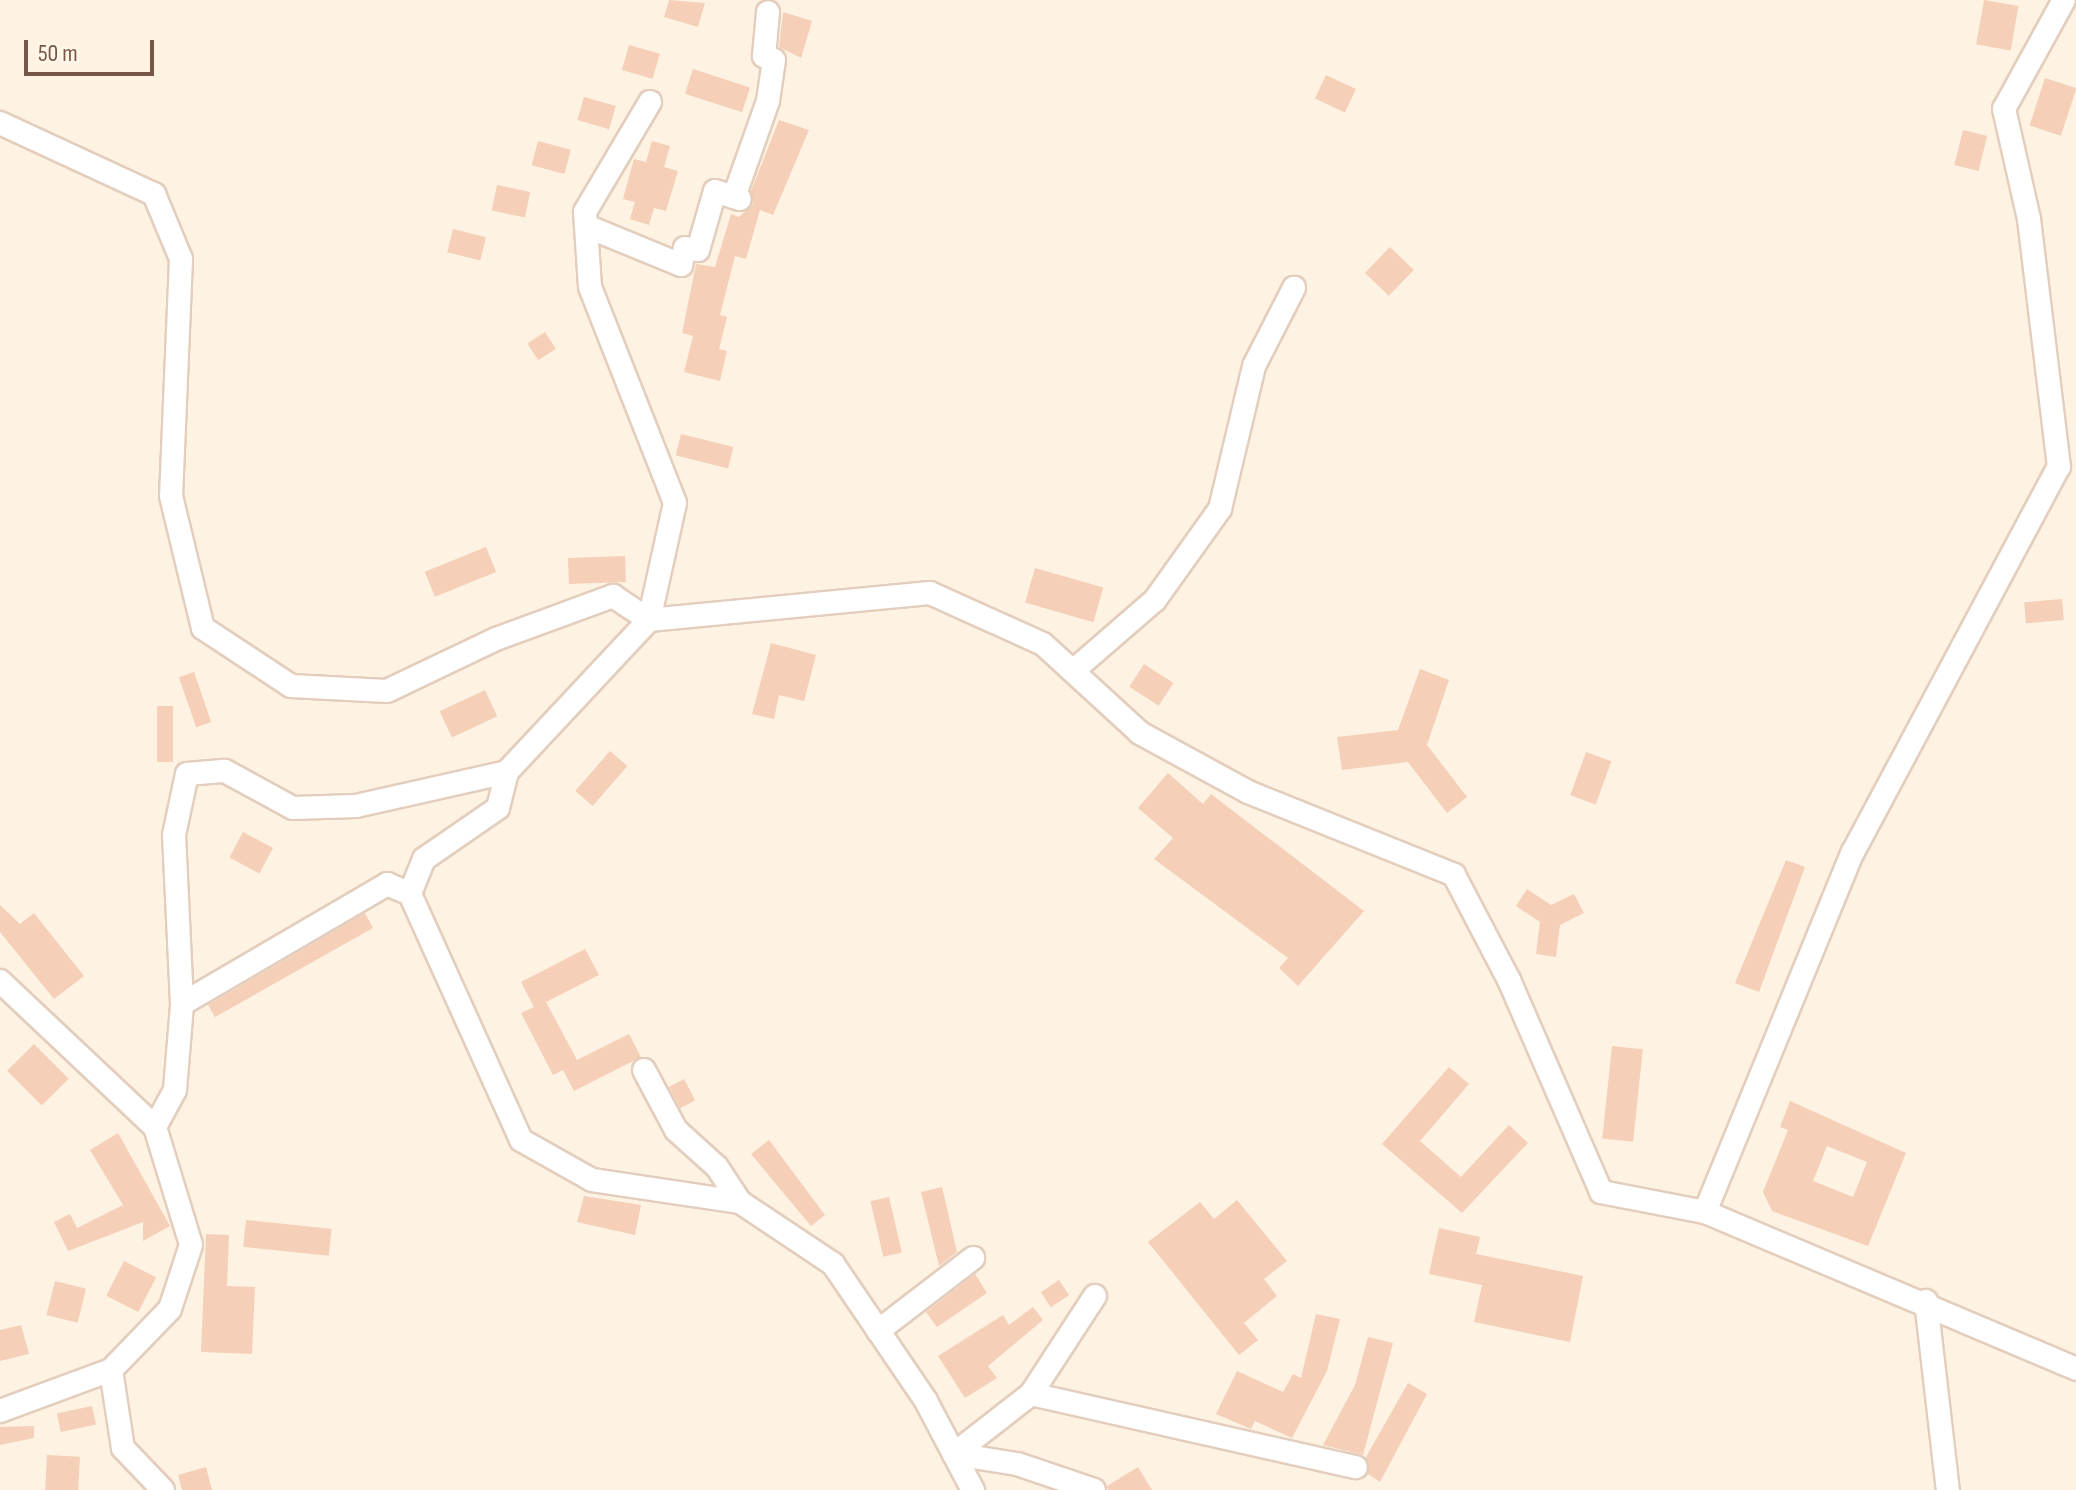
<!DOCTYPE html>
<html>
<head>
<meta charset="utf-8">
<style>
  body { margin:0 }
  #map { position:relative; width:2076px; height:1490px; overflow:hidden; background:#fef2e2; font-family:"Sofia Sans Condensed",sans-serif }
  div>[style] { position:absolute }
  .building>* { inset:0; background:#f5cfb8; transform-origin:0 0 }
  .roads { filter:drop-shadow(2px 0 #e3cebd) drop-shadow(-2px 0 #e3cebd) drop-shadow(0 2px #e3cebd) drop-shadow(0 -2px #e3cebd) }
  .minor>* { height:22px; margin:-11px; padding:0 11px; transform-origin:11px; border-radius:11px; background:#fff }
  span { translate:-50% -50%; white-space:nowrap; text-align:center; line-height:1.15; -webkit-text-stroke:8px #fff6ea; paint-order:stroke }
  .scale { position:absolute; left:24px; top:40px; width:130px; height:36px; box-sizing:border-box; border:4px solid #775747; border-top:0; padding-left:10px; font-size:24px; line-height:28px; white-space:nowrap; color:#775747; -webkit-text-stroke:6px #fff6ea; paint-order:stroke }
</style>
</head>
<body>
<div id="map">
  <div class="building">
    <div style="clip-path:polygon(669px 0,705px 3px,698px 27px,664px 17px)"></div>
    <div style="left:1984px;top:0;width:35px;height:45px;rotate:10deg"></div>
    <div style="clip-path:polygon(783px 12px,812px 21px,801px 58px,779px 47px)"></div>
    <div style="left:629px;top:45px;width:32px;height:26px;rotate:16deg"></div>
    <div style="left:693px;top:69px;width:60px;height:26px;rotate:18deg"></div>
    <div style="left:1326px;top:75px;width:33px;height:26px;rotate:25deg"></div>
    <div style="left:2045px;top:78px;width:33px;height:50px;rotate:18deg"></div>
    <div style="left:584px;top:97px;width:33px;height:24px;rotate:16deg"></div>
    <div style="clip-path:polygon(779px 120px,809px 130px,773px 215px,760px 210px,746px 259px,735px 256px,720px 315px,727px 317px,719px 349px,727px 351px,720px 381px,684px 372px,693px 336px,682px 333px,696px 264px,715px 267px,731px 214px,739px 217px,753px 204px,751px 191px)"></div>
    <div style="left:1963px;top:130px;width:25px;height:36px;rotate:14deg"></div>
    <div style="left:538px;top:141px;width:34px;height:25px;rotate:15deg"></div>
    <div style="clip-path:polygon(652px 141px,670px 146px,664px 167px,678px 171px,666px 211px,654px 208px,649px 225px,630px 219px,635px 202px,623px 199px,634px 159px,646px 162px)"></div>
    <div style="left:497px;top:185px;width:34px;height:26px;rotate:12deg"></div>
    <div style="left:453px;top:229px;width:34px;height:24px;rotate:14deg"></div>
    <div style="left:1390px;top:247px;width:33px;height:36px;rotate:44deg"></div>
    <div style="left:545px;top:332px;width:20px;height:21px;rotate:57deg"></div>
    <div style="left:681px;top:434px;width:54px;height:22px;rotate:14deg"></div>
    <div style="left:486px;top:547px;width:27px;height:66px;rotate:68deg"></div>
    <div style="left:625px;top:556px;width:26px;height:57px;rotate:88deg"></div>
    <div style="left:1035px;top:568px;width:71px;height:36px;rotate:16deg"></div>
    <div style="left:2062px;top:599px;width:21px;height:38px;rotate:85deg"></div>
    <div style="clip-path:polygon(771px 643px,816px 655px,804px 701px,779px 695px,774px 719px,752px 714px)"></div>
    <div style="left:1144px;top:664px;width:35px;height:27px;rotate:33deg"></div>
    <div style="clip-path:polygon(1420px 669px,1449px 680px,1427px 745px,1467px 797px,1447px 813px,1408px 762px,1342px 770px,1337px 737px,1398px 730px)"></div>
    <div style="left:194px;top:672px;width:53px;height:16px;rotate:71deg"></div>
    <div style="left:485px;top:690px;width:29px;height:50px;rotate:65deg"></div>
    <div style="left:157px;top:706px;width:16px;height:56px"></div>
    <div style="left:610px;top:751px;width:23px;height:53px;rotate:41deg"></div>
    <div style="left:1586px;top:752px;width:27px;height:46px;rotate:20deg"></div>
    <div style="clip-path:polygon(1168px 773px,1203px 804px,1211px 794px,1364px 911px,1298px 986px,1279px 968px,1288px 958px,1154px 859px,1173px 838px,1138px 808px)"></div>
    <div style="left:243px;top:832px;width:34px;height:29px;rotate:28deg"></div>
    <div style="clip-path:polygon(1786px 860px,1805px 867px,1759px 992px,1735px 983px)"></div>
    <div style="clip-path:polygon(1527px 889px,1551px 905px,1574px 894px,1584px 913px,1560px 925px,1556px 957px,1536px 954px,1540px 922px,1516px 906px)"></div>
    <div style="clip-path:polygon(0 905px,20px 924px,34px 913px,84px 976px,54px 999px,0 932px)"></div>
    <div style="clip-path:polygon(365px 913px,373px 928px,215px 1017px,208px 1005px)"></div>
    <div style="clip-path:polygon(585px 949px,599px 975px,546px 1002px,577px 1060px,629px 1034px,641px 1057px,574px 1091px,563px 1070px,553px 1075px,521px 1013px,534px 1007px,521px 982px)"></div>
    <div style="left:34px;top:1044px;width:49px;height:38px;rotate:45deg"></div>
    <div style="left:1612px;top:1046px;width:31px;height:93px;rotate:6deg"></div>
    <div style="clip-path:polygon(1449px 1067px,1469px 1084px,1420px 1141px,1461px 1177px,1509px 1125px,1528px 1143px,1462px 1213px,1382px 1144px)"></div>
    <div style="left:684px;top:1079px;width:24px;height:17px;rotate:62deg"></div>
    <div style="clip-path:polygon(evenodd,1790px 1101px,1906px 1153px,1868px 1246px,1772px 1211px,1763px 1192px,1788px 1130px,1780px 1127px,1790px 1101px,1827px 1146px,1867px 1162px,1853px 1197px,1813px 1181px,1827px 1146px)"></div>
    <div style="clip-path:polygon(118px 1133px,170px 1226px,143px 1241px,143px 1222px,68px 1251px,54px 1222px,70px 1214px,77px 1228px,123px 1205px,90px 1150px)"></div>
    <div style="clip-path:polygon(769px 1140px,825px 1215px,811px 1226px,751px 1154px)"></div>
    <div style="clip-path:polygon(942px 1187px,957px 1252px,939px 1266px,921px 1192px)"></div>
    <div style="clip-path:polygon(584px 1196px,641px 1205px,635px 1235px,577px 1222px)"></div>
    <div style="left:889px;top:1197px;width:57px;height:19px;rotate:77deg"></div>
    <div style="clip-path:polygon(1237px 1200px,1287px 1261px,1264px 1279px,1277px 1296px,1244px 1323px,1258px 1340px,1239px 1355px,1148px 1242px,1200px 1202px,1214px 1219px)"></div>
    <div style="left:246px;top:1220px;width:86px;height:27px;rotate:6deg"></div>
    <div style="clip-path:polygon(1439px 1228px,1480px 1237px,1476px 1254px,1583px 1276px,1570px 1342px,1474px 1322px,1482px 1285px,1429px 1274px)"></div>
    <div style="clip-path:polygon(206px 1234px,229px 1235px,227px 1286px,255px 1287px,252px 1354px,201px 1352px)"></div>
    <div style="left:124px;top:1261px;width:36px;height:39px;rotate:27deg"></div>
    <div style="clip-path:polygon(975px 1274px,987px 1293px,937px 1327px,926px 1312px)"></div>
    <div style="left:1059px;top:1280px;width:18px;height:22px;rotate:56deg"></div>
    <div style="left:55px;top:1281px;width:32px;height:35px;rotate:14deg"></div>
    <div style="clip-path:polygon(1033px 1307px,1043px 1320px,988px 1366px,997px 1378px,965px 1398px,938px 1356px,1003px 1315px,1009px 1325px)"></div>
    <div style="clip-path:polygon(1316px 1314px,1340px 1319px,1327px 1371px,1292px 1438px,1255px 1421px,1251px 1429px,1216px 1414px,1237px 1371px,1283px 1392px,1293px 1374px,1301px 1378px)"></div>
    <div style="clip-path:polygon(21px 1325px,29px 1354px,0 1361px,0 1330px)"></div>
    <div style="clip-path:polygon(1368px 1337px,1393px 1343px,1363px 1455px,1323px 1445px,1355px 1385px)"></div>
    <div style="clip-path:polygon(1408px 1383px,1427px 1394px,1380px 1482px,1368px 1474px,1366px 1457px)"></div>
    <div style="left:92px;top:1406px;width:19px;height:36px;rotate:78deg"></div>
    <div style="clip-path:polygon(34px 1426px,34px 1438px,0 1445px,0 1427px)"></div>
    <div style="left:47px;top:1455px;width:33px;height:35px;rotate:3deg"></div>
    <div style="clip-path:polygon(206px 1467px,212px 1490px,182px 1490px,178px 1475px)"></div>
    <div style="clip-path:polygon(1138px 1467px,1152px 1490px,1108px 1490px,1107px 1486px)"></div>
  </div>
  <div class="roads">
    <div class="minor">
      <div style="left:650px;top:102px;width:128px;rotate:120.6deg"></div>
      <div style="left:585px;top:212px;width:75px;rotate:86.2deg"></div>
      <div style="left:590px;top:287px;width:232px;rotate:68.5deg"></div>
      <div style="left:675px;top:503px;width:120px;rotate:102.5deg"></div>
      <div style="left:649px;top:620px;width:208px;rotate:133.1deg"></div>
      <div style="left:507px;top:772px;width:37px;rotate:104deg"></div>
      <div style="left:498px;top:808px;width:90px;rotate:145.4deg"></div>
      <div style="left:424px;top:859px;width:38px;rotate:112deg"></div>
      <div style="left:410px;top:894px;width:270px;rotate:65.7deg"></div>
      <div style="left:521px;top:1140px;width:81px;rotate:29.4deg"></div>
      <div style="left:592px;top:1180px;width:150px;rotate:8.5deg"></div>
      <div style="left:740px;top:1202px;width:112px;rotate:33.7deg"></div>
      <div style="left:833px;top:1264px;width:166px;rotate:55.8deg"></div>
      <div style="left:926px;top:1401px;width:101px;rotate:62.2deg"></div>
      <div style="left:0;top:123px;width:170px;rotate:24.8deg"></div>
      <div style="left:154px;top:194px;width:70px;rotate:67.4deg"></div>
      <div style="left:181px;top:259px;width:237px;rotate:92.4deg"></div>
      <div style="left:171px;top:496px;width:136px;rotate:76.4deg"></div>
      <div style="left:203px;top:628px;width:105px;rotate:33.4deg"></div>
      <div style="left:291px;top:686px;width:96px;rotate:3deg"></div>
      <div style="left:387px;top:691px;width:121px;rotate:-25.5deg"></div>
      <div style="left:496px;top:639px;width:125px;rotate:-20.2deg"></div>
      <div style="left:613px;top:596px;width:43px;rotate:33.7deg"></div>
      <div style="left:649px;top:620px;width:282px;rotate:-5.5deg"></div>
      <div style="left:930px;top:593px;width:124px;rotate:24.3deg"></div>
      <div style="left:1043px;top:644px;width:132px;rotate:42.5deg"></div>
      <div style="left:1140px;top:733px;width:123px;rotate:28.6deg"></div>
      <div style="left:1248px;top:792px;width:222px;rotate:21.9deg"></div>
      <div style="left:1454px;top:875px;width:119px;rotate:62.4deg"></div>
      <div style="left:1509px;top:980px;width:231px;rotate:66.5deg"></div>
      <div style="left:1601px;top:1192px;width:106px;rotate:10.9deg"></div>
      <div style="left:1705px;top:1212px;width:403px;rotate:22.9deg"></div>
      <div style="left:734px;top:197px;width:102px;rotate:-70.5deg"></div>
      <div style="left:768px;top:101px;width:41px;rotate:-81.7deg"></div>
      <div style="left:774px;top:60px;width:11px;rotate:-158deg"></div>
      <div style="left:764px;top:56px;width:44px;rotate:-84.8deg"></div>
      <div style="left:586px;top:226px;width:103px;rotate:22.3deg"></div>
      <div style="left:681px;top:265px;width:17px;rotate:-77deg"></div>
      <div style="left:685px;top:248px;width:13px;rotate:9deg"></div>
      <div style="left:698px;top:250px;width:61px;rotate:-73.9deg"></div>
      <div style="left:715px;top:191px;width:26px;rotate:18deg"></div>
      <div style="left:1073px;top:671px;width:108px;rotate:-40.9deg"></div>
      <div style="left:1155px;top:600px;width:112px;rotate:-54.5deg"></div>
      <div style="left:1220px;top:509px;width:147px;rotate:-76.6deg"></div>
      <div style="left:1254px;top:366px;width:88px;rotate:-62.9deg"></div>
      <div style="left:0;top:981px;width:213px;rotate:43.3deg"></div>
      <div style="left:155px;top:1127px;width:123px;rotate:73deg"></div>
      <div style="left:191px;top:1245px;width:67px;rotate:108.2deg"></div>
      <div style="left:170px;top:1309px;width:85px;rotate:134deg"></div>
      <div style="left:111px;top:1370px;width:79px;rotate:81.3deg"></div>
      <div style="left:123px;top:1448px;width:58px;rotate:46.4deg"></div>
      <div style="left:182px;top:1004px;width:238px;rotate:-30.3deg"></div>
      <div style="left:387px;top:884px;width:25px;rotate:23deg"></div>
      <div style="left:644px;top:1070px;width:68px;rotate:61.9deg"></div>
      <div style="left:676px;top:1130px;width:55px;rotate:42.1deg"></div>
      <div style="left:717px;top:1167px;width:42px;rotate:56.7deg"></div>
      <div style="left:155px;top:1127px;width:42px;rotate:-61.6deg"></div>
      <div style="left:175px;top:1090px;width:86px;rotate:-85.3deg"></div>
      <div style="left:182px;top:1004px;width:169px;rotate:-92.7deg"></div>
      <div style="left:174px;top:835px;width:62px;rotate:-78deg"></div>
      <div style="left:187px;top:774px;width:38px;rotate:-5deg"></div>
      <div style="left:225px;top:771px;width:77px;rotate:28.6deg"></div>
      <div style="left:293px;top:808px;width:63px;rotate:-1.8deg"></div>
      <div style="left:356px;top:806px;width:155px;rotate:-12.7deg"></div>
      <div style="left:1705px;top:1212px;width:389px;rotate:-67.7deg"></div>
      <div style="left:1853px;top:852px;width:437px;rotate:-61.9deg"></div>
      <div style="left:2059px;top:467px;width:250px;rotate:-96.9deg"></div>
      <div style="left:2029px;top:219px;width:113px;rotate:-102.8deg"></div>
      <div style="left:2004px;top:109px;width:124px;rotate:-61.2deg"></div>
      <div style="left:1926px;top:1301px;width:190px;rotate:83.4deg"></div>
      <div style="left:878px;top:1331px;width:120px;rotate:-37.5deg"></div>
      <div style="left:1031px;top:1394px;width:333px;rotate:12.7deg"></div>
      <div style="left:0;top:1411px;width:118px;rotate:-20.3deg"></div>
      <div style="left:1094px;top:1490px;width:81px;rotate:-161.3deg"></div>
      <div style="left:1017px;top:1464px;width:64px;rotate:-171deg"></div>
      <div style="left:954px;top:1454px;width:98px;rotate:-37.9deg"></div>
      <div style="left:1031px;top:1394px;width:117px;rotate:-56.9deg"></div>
    </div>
  </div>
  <div class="scale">50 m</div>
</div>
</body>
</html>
